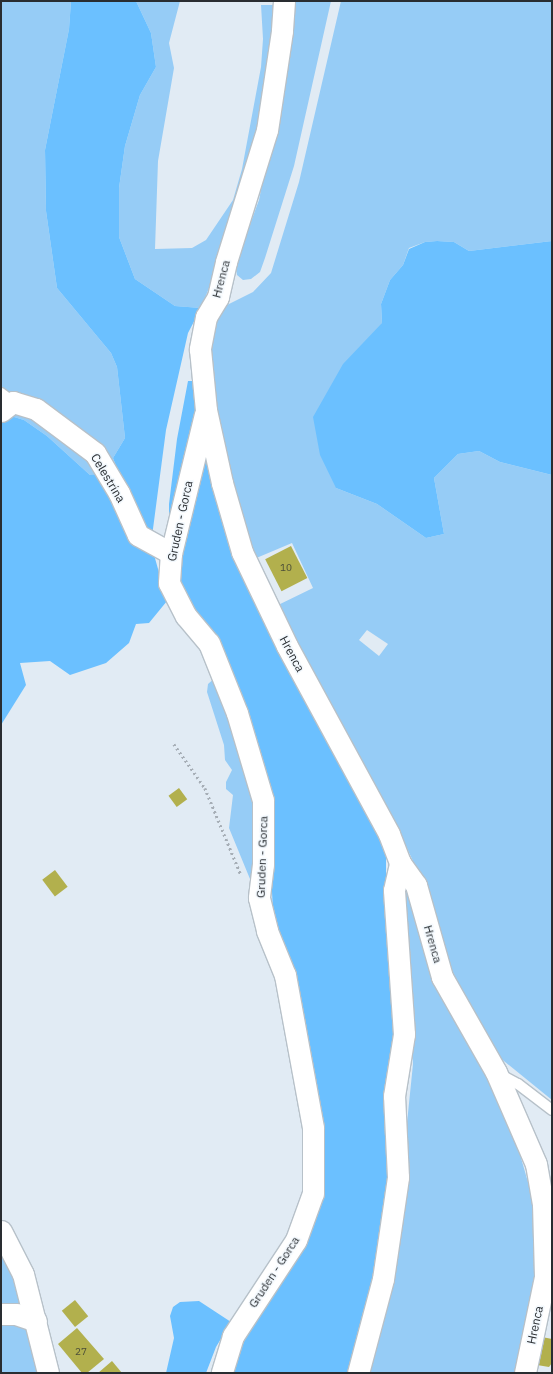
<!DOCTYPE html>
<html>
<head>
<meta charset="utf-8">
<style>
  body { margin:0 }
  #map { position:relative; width:553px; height:1374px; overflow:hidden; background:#e1ebf4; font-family:"IBM Plex Sans",sans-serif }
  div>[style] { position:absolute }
  .green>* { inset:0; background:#96ccf6 }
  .forest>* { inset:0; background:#6bc0ff }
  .building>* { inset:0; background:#b2b04d; transform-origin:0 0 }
  .path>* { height:2.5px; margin-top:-1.25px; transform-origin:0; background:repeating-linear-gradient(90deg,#a6aeb6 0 2px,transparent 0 5px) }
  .roads { filter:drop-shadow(1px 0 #b7c1c9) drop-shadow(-1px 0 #b7c1c9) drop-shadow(0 1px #b7c1c9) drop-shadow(0 -1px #b7c1c9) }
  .service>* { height:10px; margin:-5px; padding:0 5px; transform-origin:5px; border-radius:5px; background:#fff }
  .minor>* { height:21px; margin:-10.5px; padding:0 10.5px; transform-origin:10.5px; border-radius:10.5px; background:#fff }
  span { translate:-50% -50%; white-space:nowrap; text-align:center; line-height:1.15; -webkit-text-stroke:3px #f2f8fd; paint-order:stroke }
  .number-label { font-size:10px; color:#4b4e38 }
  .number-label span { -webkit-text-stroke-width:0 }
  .street-label { font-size:12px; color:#292d31 }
  .frame { position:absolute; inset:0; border:2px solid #292d31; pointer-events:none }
</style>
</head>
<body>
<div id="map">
  <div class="green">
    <div style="clip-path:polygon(1px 1px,71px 1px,69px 29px,45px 150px,46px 211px,57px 288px,111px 353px,117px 367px,125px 438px,113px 458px,119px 475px,90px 475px,47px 436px,24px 420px,1px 413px)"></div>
    <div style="clip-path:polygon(136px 1px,180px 1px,169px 43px,174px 68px,158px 161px,155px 249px,192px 248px,206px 240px,233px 200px,242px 169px,261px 67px,263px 39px,261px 5px,276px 5px,256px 145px,231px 233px,201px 308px,175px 306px,135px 279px,119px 237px,119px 188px,125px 146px,140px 95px,156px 67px,151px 33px)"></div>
    <div style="clip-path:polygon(290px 1px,331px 1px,294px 166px,265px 258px,260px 272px,251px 279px,243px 280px,237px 275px,235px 265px,259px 200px,276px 114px)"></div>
    <div style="clip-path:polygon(evenodd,341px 1px,552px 1px,552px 241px,469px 251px,454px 242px,437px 241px,425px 242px,409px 248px,403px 265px,390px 280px,381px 304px,382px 323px,336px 488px,377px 504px,426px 538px,444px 534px,434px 478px,458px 454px,479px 451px,500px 462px,552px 475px,552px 1100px,499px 1057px,458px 995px,418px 872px,395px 822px,274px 607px,313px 588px,292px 543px,254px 559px,216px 432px,209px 335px,221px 308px,253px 292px,271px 273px,299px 182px,341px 1px,367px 630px,388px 644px,379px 656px,359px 640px,367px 630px)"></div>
    <div style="clip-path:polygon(216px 677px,237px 739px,253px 807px,254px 877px,250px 879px,229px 828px,233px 795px,226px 789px,226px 782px,232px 770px,225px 760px,224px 745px,207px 692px,208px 684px)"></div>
    <div style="clip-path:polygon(408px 893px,512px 1127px,532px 1196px,537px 1281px,519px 1373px,364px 1373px,397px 1221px,413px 1064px,400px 894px)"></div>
    <div style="clip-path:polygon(1px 1235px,26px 1304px,1px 1305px)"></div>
    <div style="clip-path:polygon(1px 1321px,26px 1324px,43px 1373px,1px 1373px)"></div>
  </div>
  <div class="forest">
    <div style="clip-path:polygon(71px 1px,136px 1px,151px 33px,156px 67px,140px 95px,125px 146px,119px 188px,119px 237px,135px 279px,175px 306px,201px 308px,188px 333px,166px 430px,151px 544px,167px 601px,149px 623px,136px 624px,129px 643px,106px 663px,70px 675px,50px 661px,20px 663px,26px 685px,1px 725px,1px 413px,24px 420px,47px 436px,90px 475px,119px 474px,113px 458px,125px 438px,117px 367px,111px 353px,57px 288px,46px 211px,45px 150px,69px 29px)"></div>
    <div style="clip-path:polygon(437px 241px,454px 242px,469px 251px,552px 241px,552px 475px,500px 462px,479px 451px,458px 454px,434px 478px,444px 534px,426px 538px,377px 504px,336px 488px,320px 455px,313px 417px,343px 364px,382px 323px,381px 304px,390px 280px,403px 265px,409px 249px,425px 242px)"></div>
    <div style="clip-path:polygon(188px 381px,197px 381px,238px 558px,379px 827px,386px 853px,386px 890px,399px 1046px,387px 1220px,353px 1373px,226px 1373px,313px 1205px,280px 938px,273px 912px,267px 791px,207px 633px,169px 565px,169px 504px,177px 439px)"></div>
    <div style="clip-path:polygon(199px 1301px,231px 1322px,216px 1347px,206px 1373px,166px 1373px,174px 1338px,170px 1316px,173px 1307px,180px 1302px)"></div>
  </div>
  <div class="building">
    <div style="left:291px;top:546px;width:36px;height:29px;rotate:63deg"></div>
    <div style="left:179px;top:788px;width:14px;height:13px;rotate:54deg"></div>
    <div style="left:55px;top:870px;width:21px;height:16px;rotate:53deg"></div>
    <div style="left:75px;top:1300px;width:21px;height:17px;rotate:51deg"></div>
    <div style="clip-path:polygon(77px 1328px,104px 1359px,87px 1373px,82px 1373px,58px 1344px)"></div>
    <div style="clip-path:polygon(542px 1337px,552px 1339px,552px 1363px,549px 1367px,537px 1365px)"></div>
    <div style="clip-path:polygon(112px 1361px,122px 1373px,98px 1373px)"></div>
  </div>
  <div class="path">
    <div style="left:174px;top:744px;width:54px;rotate:54.8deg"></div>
    <div style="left:205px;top:788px;width:94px;rotate:67.5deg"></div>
  </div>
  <div class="roads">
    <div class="service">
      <div style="left:1px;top:393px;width:15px;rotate:37deg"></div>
      <div style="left:499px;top:1074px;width:21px;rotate:28deg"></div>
      <div style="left:518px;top:1084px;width:43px;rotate:37.4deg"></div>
    </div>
    <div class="minor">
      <div style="left:284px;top:1px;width:30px;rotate:94deg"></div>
      <div style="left:282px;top:31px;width:100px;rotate:98.6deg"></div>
      <div style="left:267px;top:130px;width:138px;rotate:107.3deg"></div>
      <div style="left:226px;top:262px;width:36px;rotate:103deg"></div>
      <div style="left:218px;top:297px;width:23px;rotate:121deg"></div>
      <div style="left:206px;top:317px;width:33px;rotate:101deg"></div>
      <div style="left:200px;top:349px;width:61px;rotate:84.4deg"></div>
      <div style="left:206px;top:410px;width:75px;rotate:77.6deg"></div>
      <div style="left:222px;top:483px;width:72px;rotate:73.8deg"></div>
      <div style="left:242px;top:552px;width:104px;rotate:64.4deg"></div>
      <div style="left:287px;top:646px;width:214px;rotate:61.5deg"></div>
      <div style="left:389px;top:834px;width:31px;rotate:69deg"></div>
      <div style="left:400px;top:863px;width:27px;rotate:54deg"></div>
      <div style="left:416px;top:885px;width:96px;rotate:74.2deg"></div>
      <div style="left:442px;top:977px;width:109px;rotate:60.4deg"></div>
      <div style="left:496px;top:1072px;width:100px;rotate:66.5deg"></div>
      <div style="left:536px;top:1164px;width:41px;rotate:80.1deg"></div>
      <div style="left:543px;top:1204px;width:73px;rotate:88.4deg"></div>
      <div style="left:545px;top:1277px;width:98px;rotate:101.8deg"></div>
      <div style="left:1px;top:411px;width:15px;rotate:-37deg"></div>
      <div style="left:13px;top:402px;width:24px;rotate:17deg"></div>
      <div style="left:36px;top:409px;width:74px;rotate:36.7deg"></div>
      <div style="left:95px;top:453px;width:47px;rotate:59deg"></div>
      <div style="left:119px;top:493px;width:46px;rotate:65.7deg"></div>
      <div style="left:138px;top:535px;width:38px;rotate:29deg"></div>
      <div style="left:205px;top:414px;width:143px;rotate:103.7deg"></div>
      <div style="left:171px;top:553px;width:30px;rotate:94deg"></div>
      <div style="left:169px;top:583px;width:37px;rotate:63deg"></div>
      <div style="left:186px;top:616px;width:35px;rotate:50deg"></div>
      <div style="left:209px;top:643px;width:75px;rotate:68.2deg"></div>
      <div style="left:237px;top:713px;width:91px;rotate:73.4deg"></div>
      <div style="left:263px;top:800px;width:64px;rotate:90deg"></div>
      <div style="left:263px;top:864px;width:34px;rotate:97deg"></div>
      <div style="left:259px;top:898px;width:34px;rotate:76deg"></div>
      <div style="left:267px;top:931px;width:48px;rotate:67.8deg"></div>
      <div style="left:285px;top:975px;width:156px;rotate:79.6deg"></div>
      <div style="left:313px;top:1128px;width:65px;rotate:90deg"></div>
      <div style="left:313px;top:1193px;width:50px;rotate:109.9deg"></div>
      <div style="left:296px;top:1240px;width:115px;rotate:123.3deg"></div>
      <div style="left:233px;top:1336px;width:39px;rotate:107deg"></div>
      <div style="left:1px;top:1231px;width:48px;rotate:62.9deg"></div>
      <div style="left:23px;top:1274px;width:102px;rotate:75.8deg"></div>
      <div style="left:1px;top:1314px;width:15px"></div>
      <div style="left:16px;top:1314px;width:21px;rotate:19deg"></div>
      <div style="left:358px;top:1373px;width:97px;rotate:-75.1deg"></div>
      <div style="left:383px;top:1279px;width:103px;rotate:-81.6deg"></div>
      <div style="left:398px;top:1177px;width:81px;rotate:-92.8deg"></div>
      <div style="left:394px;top:1096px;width:63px;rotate:-80.8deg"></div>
      <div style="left:404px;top:1034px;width:144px;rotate:-94deg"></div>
      <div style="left:394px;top:890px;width:28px;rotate:-77deg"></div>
    </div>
  </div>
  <div class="number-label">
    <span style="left:286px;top:568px">10</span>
    <span style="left:81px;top:1352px">27</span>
  </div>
  <div class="street-label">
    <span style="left:221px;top:279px;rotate:-75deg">Hrenca</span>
    <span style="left:108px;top:478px;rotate:59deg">Celestrina</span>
    <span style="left:180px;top:521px;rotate:-78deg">Gruden - Gorca</span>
    <span style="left:292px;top:654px;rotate:62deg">Hrenca</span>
    <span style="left:262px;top:857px;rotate:-88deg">Gruden - Gorca</span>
    <span style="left:433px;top:944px;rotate:74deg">Hrenca</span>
    <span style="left:274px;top:1272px;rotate:-57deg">Gruden - Gorca</span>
    <span style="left:535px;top:1325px;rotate:-78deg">Hrenca</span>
  </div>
  <div class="frame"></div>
</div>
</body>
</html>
